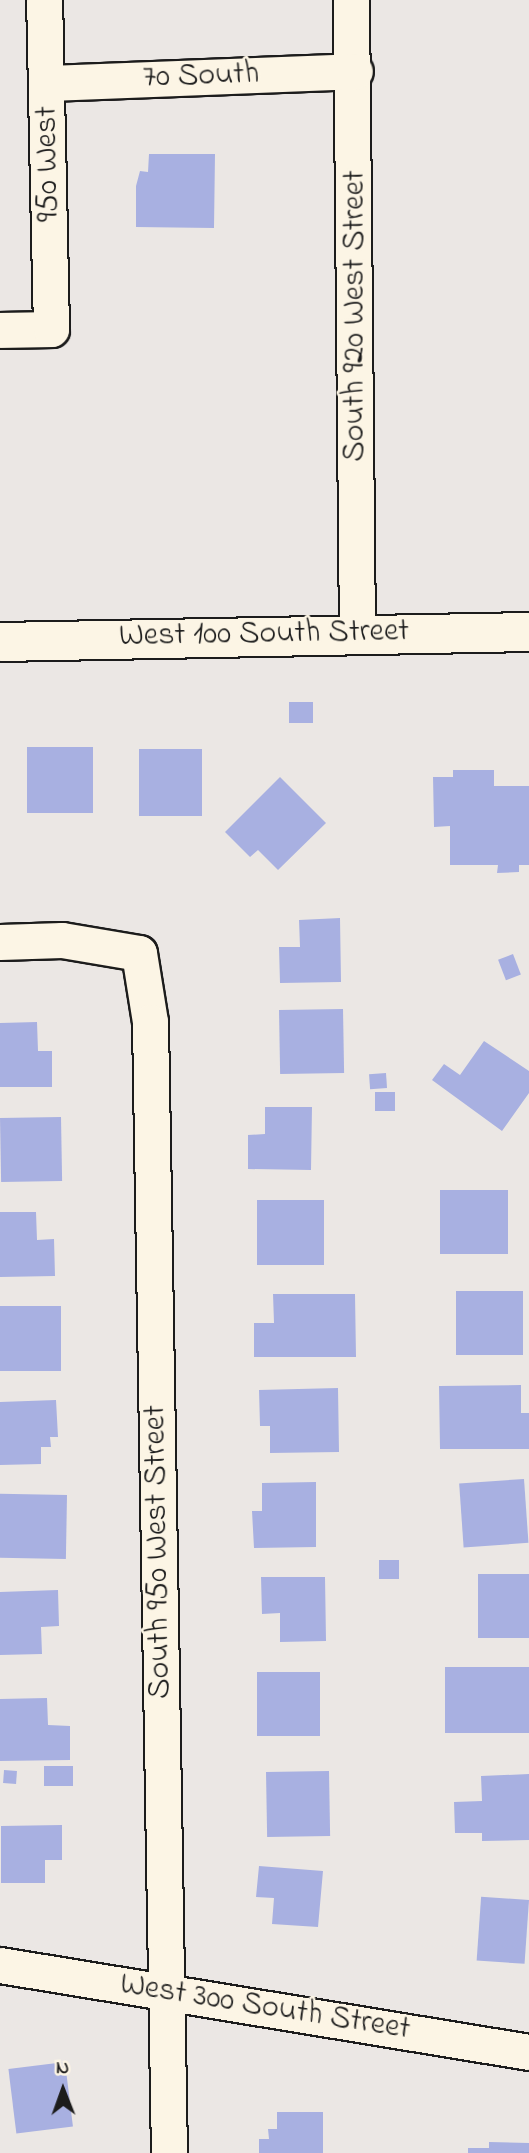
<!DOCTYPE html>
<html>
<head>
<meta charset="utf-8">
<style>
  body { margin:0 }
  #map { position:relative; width:529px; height:2153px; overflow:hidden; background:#ebe7e4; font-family:"Indie Flower",sans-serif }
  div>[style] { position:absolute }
  .building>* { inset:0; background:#a8b0e1; transform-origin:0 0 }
  .roads { filter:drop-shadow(2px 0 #1c1c1c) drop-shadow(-2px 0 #1c1c1c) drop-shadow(0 2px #1c1c1c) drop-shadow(0 -2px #1c1c1c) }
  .minor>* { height:35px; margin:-17.5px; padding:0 17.5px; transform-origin:17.5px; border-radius:17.5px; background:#fcf5e5 }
  .tertiary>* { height:38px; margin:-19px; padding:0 19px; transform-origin:19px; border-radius:19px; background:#fcf5e5 }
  span { translate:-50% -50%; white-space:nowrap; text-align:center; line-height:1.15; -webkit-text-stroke:5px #fcf5e5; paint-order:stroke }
  .street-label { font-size:32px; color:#1c1c1c }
  .north { position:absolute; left:28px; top:2055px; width:70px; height:70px; -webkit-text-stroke:5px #fcf5e5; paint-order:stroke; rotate:359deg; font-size:19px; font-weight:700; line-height:28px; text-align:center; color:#1c1c1c }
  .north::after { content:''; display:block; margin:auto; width:24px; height:32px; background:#1c1c1c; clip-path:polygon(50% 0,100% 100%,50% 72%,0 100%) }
</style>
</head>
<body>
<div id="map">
  <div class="building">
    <div style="clip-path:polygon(149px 154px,215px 154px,214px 228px,136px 227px,136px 186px,140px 171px,148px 172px)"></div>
    <div style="left:289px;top:702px;width:24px;height:21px"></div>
    <div style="left:93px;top:747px;width:66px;height:66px;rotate:90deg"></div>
    <div style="left:139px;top:749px;width:63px;height:67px"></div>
    <div style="clip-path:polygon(453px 770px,494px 770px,494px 786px,529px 786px,529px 865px,519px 865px,519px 872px,497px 873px,498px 865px,450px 865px,450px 826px,434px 827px,433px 777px,453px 777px)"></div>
    <div style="clip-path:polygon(280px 777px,326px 823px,278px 870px,258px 850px,250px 857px,225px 832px)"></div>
    <div style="clip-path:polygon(340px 918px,341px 982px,280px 983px,279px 947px,300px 947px,299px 920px)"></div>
    <div style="left:513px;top:954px;width:22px;height:16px;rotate:69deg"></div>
    <div style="left:343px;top:1009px;width:64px;height:64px;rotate:89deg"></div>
    <div style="clip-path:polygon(37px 1022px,38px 1051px,52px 1051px,52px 1087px,0 1087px,0 1023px)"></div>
    <div style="clip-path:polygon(484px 1041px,529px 1071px,529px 1093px,502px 1131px,432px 1080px,444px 1064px,460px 1075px)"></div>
    <div style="left:386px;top:1073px;width:15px;height:17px;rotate:86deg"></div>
    <div style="left:375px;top:1092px;width:20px;height:19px"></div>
    <div style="clip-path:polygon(265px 1107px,312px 1107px,311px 1170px,248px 1169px,248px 1135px,265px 1134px)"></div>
    <div style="left:61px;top:1117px;width:64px;height:61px;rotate:89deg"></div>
    <div style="left:508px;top:1190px;width:64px;height:68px;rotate:90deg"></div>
    <div style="left:257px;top:1200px;width:67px;height:65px"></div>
    <div style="clip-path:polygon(0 1212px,36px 1212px,37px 1240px,54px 1239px,55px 1276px,0 1277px)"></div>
    <div style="left:456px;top:1291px;width:67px;height:64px"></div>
    <div style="clip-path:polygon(273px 1294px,355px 1294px,356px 1357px,254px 1357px,254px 1323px,274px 1323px)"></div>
    <div style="left:0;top:1306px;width:61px;height:65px"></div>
    <div style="clip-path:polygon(521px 1385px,521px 1413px,529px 1413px,529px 1449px,440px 1449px,439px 1386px)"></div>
    <div style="clip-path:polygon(338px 1388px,339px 1452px,270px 1453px,270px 1426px,260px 1426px,259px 1390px)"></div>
    <div style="clip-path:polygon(56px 1400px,58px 1437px,50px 1437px,51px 1447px,41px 1447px,41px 1464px,0 1465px,0 1402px)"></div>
    <div style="left:524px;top:1479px;width:64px;height:65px;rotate:86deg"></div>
    <div style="clip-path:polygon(316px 1482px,316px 1547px,254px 1548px,252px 1511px,262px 1511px,262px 1483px)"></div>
    <div style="left:67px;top:1495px;width:64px;height:67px;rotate:91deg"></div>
    <div style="left:399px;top:1560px;width:19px;height:20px;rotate:90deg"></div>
    <div style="left:529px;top:1574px;width:64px;height:51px;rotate:90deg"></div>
    <div style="clip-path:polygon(261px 1577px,325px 1577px,326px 1641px,280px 1642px,280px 1613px,262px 1614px)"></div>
    <div style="clip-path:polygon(58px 1590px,59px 1626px,41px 1627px,42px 1654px,0 1655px,0 1592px)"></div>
    <div style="left:529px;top:1667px;width:66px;height:84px;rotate:90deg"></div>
    <div style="left:320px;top:1672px;width:64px;height:63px;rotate:90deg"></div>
    <div style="clip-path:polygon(47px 1698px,48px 1725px,70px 1726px,70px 1760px,0 1761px,0 1699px)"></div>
    <div style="left:44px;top:1766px;width:29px;height:20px"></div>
    <div style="left:4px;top:1770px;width:13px;height:13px;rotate:4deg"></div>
    <div style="left:329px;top:1771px;width:65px;height:63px;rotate:89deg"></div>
    <div style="clip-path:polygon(529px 1774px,529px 1840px,482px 1841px,482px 1833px,455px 1833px,454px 1802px,482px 1801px,481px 1776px)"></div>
    <div style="clip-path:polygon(62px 1825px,62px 1860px,45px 1860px,45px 1883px,1px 1883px,1px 1826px)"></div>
    <div style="clip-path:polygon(259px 1866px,323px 1871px,318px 1927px,272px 1924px,274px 1898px,256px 1897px)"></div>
    <div style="left:529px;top:1900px;width:64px;height:48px;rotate:94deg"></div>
    <div style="left:65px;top:2062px;width:65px;height:57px;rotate:83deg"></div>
    <div style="clip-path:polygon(277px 2112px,323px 2112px,323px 2153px,259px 2153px,259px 2139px,269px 2139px,268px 2129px,277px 2129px)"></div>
    <div style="clip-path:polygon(489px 2142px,529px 2143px,529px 2153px,468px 2153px,468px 2148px,489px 2148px)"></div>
  </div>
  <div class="roads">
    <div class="minor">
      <div style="left:351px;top:0;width:631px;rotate:89.46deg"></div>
      <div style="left:47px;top:83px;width:308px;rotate:-2.2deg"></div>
      <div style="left:0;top:330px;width:51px;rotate:-1.1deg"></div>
      <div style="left:51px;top:329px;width:329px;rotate:-91.2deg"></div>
      <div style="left:0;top:942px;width:62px;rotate:-1.8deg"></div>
      <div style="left:62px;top:940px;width:78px;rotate:9.6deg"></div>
      <div style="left:139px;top:953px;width:70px;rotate:80.9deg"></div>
      <div style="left:150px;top:1022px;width:1131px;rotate:89.04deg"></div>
      <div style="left:0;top:1965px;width:536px;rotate:9.34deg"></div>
    </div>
    <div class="tertiary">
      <div style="left:0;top:642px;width:529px;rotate:-1.08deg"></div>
    </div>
  </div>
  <div class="street-label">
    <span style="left:201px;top:77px;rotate:-2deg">70 South</span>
    <span style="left:49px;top:164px;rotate:-91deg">950 West</span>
    <span style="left:356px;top:316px;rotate:-90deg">South 920 West Street</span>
    <span style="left:264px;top:635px;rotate:-1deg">West 100 South Street</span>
    <span style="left:159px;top:1552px;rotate:-91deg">South 950 West Street</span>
    <span style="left:265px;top:2008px;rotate:9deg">West 300 South Street</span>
  </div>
  <div class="north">N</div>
</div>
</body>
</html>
